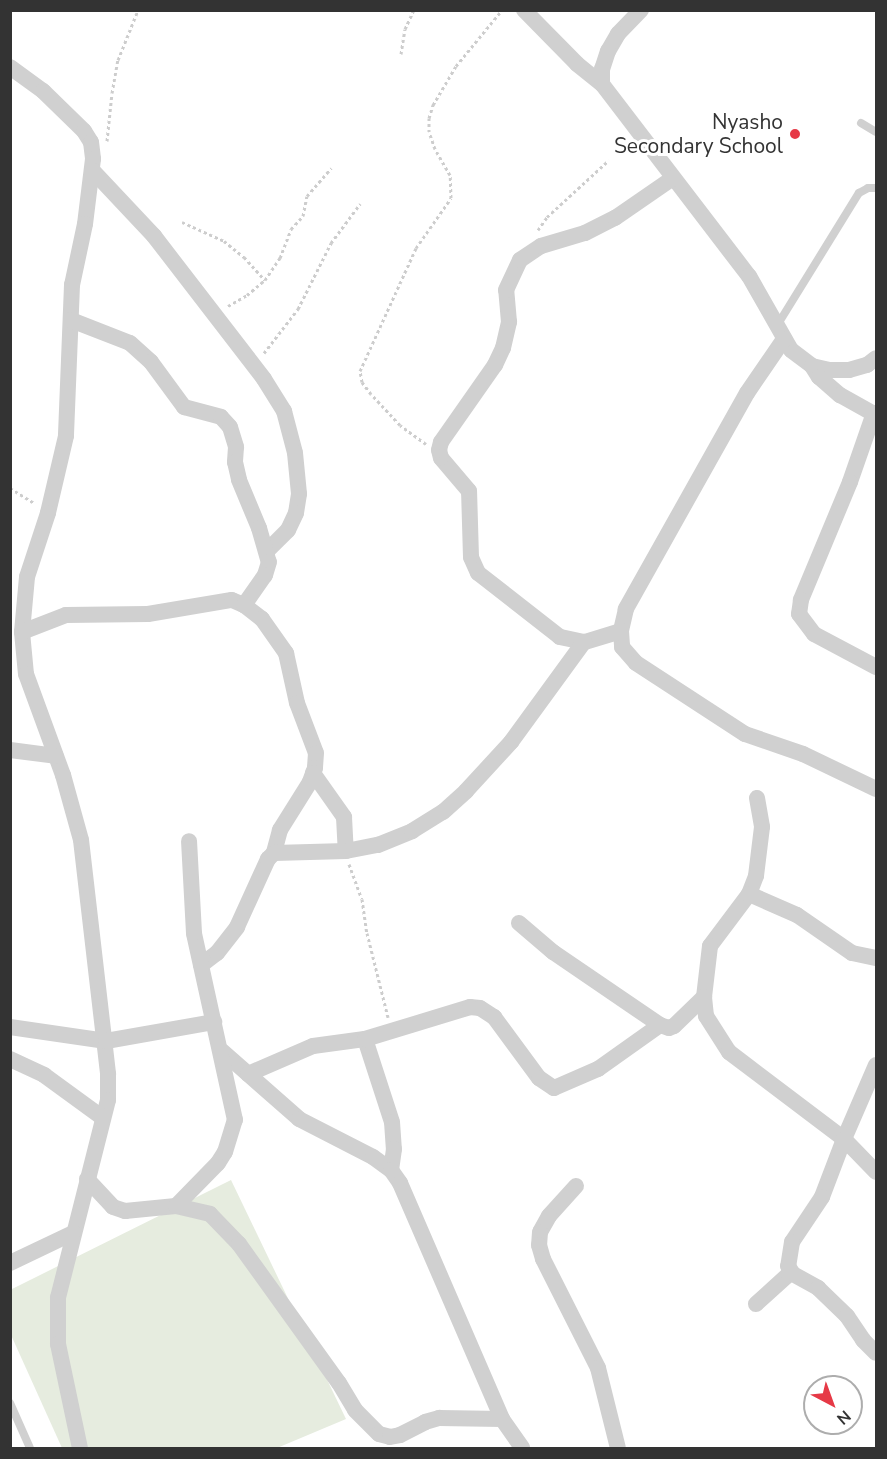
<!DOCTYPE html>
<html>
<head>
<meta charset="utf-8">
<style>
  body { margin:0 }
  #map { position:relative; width:887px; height:1459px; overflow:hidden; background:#fff; font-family:"Nunito Sans",sans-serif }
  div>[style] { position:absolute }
  .green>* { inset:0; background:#e6ecdf }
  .path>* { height:3px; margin-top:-1.5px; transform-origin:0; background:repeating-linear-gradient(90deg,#cdcdcd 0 3px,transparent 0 6px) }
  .service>* { height:8px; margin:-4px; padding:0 4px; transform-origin:4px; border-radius:4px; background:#d0d0d0 }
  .minor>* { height:16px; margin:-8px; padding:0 8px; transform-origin:8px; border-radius:8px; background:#d0d0d0 }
  .dots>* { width:16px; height:16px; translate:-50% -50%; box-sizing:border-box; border:3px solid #fff; border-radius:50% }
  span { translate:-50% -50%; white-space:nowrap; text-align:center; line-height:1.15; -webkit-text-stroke:6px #fff; paint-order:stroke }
  .poi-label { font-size:21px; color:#333 }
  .right { translate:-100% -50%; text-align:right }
  .frame { position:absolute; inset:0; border:12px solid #333; pointer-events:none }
  .north { position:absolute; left:803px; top:1375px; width:60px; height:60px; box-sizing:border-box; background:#fff; border:2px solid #adadad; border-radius:50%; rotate:139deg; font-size:16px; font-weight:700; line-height:24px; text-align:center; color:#333 }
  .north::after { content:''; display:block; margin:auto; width:21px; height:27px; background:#e63946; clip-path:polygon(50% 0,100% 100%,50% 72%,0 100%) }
</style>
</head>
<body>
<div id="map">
  <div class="green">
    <div style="clip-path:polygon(231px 1180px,346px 1419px,277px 1448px,62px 1448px,11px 1335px,10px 1290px)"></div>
  </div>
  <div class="path">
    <div style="left:401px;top:54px;width:25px;rotate:-81deg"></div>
    <div style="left:405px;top:29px;width:21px;rotate:-65deg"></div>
    <div style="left:107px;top:141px;width:48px;rotate:-84.1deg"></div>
    <div style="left:112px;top:93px;width:34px;rotate:-80deg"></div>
    <div style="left:118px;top:60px;width:54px;rotate:-68.2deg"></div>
    <div style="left:182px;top:222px;width:46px;rotate:24.3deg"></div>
    <div style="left:224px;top:241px;width:26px;rotate:39deg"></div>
    <div style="left:244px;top:257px;width:31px;rotate:48deg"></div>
    <div style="left:538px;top:230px;width:16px;rotate:-55deg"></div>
    <div style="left:547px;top:217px;width:84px;rotate:-42.6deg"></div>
    <div style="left:228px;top:306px;width:22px;rotate:-30deg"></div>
    <div style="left:247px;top:295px;width:23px;rotate:-40deg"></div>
    <div style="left:265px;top:280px;width:27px;rotate:-56deg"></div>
    <div style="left:280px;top:258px;width:31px;rotate:-69deg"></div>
    <div style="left:291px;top:229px;width:18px;rotate:-47deg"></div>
    <div style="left:303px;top:216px;width:20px;rotate:-79deg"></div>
    <div style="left:307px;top:196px;width:37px;rotate:-49deg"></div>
    <div style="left:264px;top:353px;width:56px;rotate:-52.3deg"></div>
    <div style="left:298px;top:309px;width:74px;rotate:-63.4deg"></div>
    <div style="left:331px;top:243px;width:49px;rotate:-53.4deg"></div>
    <div style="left:426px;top:444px;width:32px;rotate:-144deg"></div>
    <div style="left:400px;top:425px;width:42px;rotate:-133.1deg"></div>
    <div style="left:371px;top:394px;width:15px;rotate:-127deg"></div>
    <div style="left:362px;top:382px;width:11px;rotate:-100deg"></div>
    <div style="left:360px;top:371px;width:135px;rotate:-65.5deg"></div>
    <div style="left:416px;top:248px;width:61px;rotate:-55deg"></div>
    <div style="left:451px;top:198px;width:23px;rotate:-92deg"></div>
    <div style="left:450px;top:175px;width:30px;rotate:-120deg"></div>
    <div style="left:435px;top:149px;width:18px;rotate:-109deg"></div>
    <div style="left:429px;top:132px;width:14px;rotate:-90deg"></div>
    <div style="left:429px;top:118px;width:14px;rotate:-73deg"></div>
    <div style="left:433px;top:105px;width:45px;rotate:-59.5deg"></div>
    <div style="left:456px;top:66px;width:72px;rotate:-50.6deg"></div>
    <div style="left:10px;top:488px;width:28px;rotate:32deg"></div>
    <div style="left:349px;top:864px;width:37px;rotate:70deg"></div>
    <div style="left:362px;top:899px;width:34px;rotate:82deg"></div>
    <div style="left:367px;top:933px;width:87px;rotate:76deg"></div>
  </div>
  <div class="service">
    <div style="left:861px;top:123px;width:17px;rotate:31deg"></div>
    <div style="left:778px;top:324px;width:154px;rotate:-58.3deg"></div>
    <div style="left:859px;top:193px;width:10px;rotate:-29deg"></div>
    <div style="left:868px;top:188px;width:8px"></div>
    <div style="left:10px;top:1403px;width:49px;rotate:66deg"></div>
  </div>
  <div class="minor">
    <div style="left:524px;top:10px;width:76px;rotate:45.5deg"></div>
    <div style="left:577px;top:64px;width:32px;rotate:39deg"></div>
    <div style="left:641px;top:10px;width:33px;rotate:134deg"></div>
    <div style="left:618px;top:34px;width:20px;rotate:120deg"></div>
    <div style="left:608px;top:51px;width:19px;rotate:108deg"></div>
    <div style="left:602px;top:69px;width:15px;rotate:90deg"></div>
    <div style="left:602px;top:84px;width:242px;rotate:52.6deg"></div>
    <div style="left:749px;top:276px;width:85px;rotate:60.4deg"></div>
    <div style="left:791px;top:350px;width:26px;rotate:37deg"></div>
    <div style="left:812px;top:366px;width:18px;rotate:13deg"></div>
    <div style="left:830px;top:370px;width:19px"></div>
    <div style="left:849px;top:370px;width:19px;rotate:-16deg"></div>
    <div style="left:867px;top:365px;width:11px;rotate:-38deg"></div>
    <div style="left:10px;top:67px;width:41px;rotate:36deg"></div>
    <div style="left:43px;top:91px;width:57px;rotate:44.3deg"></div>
    <div style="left:84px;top:131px;width:13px;rotate:58deg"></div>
    <div style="left:91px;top:142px;width:17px;rotate:83deg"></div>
    <div style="left:93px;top:159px;width:65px;rotate:97deg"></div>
    <div style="left:85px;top:224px;width:62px;rotate:102deg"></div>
    <div style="left:72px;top:285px;width:151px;rotate:92.3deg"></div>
    <div style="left:66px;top:436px;width:79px;rotate:103.2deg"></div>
    <div style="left:48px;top:513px;width:67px;rotate:108.2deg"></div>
    <div style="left:27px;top:577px;width:55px;rotate:95.2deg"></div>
    <div style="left:22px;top:632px;width:42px;rotate:84.6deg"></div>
    <div style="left:26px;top:674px;width:108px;rotate:69.9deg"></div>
    <div style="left:63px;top:775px;width:67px;rotate:74.5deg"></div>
    <div style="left:81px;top:840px;width:236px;rotate:83.4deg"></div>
    <div style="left:108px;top:1074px;width:26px;rotate:90deg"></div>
    <div style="left:108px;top:1100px;width:204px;rotate:104.2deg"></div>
    <div style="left:58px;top:1298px;width:46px;rotate:90deg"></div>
    <div style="left:58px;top:1344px;width:106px;rotate:78.1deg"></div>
    <div style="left:92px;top:170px;width:91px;rotate:46.8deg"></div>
    <div style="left:154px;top:236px;width:180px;rotate:52.4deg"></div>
    <div style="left:264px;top:379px;width:38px;rotate:58deg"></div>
    <div style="left:284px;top:411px;width:43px;rotate:75.3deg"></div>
    <div style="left:295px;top:453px;width:41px;rotate:84.4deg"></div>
    <div style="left:299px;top:494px;width:19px;rotate:99deg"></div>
    <div style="left:296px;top:513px;width:19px;rotate:115deg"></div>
    <div style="left:288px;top:530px;width:30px;rotate:135deg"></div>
    <div style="left:71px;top:320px;width:63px;rotate:21.3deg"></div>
    <div style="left:130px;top:343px;width:28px;rotate:42deg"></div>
    <div style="left:151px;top:362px;width:56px;rotate:53.7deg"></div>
    <div style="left:184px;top:407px;width:38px;rotate:15deg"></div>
    <div style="left:221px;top:417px;width:13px;rotate:48deg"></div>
    <div style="left:230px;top:427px;width:21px;rotate:73deg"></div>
    <div style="left:236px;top:447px;width:15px;rotate:94deg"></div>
    <div style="left:235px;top:462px;width:18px;rotate:77deg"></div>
    <div style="left:239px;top:480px;width:52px;rotate:67.4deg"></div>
    <div style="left:259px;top:528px;width:35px;rotate:74deg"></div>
    <div style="left:269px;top:562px;width:14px;rotate:107deg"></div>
    <div style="left:265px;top:575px;width:37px;rotate:125deg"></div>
    <div style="left:784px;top:339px;width:65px;rotate:124.4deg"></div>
    <div style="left:747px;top:393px;width:248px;rotate:119.3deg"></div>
    <div style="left:626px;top:609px;width:23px;rotate:103deg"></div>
    <div style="left:621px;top:631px;width:16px;rotate:86deg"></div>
    <div style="left:622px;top:647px;width:21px;rotate:49deg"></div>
    <div style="left:636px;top:663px;width:130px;rotate:33.1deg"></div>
    <div style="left:745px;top:734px;width:61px;rotate:19deg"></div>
    <div style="left:803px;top:754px;width:81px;rotate:25.6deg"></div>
    <div style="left:812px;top:366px;width:13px;rotate:58deg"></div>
    <div style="left:819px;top:377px;width:28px;rotate:41deg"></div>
    <div style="left:840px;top:395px;width:41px;rotate:29.1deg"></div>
    <div style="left:874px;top:413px;width:73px;rotate:109.2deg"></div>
    <div style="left:850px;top:482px;width:128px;rotate:112.6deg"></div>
    <div style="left:801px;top:600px;width:14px;rotate:98deg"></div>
    <div style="left:799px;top:614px;width:25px;rotate:53deg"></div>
    <div style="left:814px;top:634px;width:70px;rotate:28deg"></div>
    <div style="left:621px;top:631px;width:39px;rotate:163deg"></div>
    <div style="left:584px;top:642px;width:25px;rotate:-168deg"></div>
    <div style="left:560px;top:637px;width:104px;rotate:-142deg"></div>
    <div style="left:478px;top:573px;width:17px;rotate:-114deg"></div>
    <div style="left:471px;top:557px;width:66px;rotate:-91.7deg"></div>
    <div style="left:469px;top:491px;width:43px;rotate:-130.3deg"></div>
    <div style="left:441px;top:458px;width:8px;rotate:-104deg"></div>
    <div style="left:439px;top:450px;width:8px;rotate:-76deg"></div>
    <div style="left:441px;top:442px;width:94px;rotate:-55deg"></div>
    <div style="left:495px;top:365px;width:19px;rotate:-65deg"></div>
    <div style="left:503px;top:348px;width:27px;rotate:-77deg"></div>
    <div style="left:509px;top:322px;width:32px;rotate:-95deg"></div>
    <div style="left:506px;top:290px;width:33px;rotate:-65deg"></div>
    <div style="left:520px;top:260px;width:25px;rotate:-34deg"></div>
    <div style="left:541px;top:246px;width:46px;rotate:-16.5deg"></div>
    <div style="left:585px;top:233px;width:34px;rotate:-27deg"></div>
    <div style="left:615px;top:218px;width:70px;rotate:-34.6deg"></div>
    <div style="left:22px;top:632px;width:47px;rotate:-21.1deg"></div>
    <div style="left:66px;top:615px;width:82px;rotate:-0.7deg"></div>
    <div style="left:148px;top:614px;width:85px;rotate:-9.5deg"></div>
    <div style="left:232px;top:600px;width:13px;rotate:23deg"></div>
    <div style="left:244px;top:605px;width:23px;rotate:38deg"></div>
    <div style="left:262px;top:619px;width:42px;rotate:54.8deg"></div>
    <div style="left:286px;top:653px;width:51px;rotate:77.6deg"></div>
    <div style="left:297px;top:703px;width:53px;rotate:69.2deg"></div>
    <div style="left:316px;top:753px;width:15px;rotate:94deg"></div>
    <div style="left:315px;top:768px;width:15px;rotate:110deg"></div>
    <div style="left:310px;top:782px;width:57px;rotate:122deg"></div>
    <div style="left:280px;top:830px;width:24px;rotate:105deg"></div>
    <div style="left:10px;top:750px;width:46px;rotate:7.4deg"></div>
    <div style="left:313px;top:773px;width:54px;rotate:54.8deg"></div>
    <div style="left:344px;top:817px;width:34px;rotate:87deg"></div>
    <div style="left:757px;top:798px;width:29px;rotate:80deg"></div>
    <div style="left:762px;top:827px;width:49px;rotate:97deg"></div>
    <div style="left:756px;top:876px;width:19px;rotate:111deg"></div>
    <div style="left:749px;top:894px;width:65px;rotate:126.9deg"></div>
    <div style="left:710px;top:946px;width:51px;rotate:96.7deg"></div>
    <div style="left:704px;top:997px;width:19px;rotate:84deg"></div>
    <div style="left:706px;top:1016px;width:43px;rotate:57.4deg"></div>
    <div style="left:729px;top:1052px;width:144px;rotate:37.1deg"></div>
    <div style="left:844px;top:1139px;width:46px;rotate:45.9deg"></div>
    <div style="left:749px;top:894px;width:52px;rotate:23.6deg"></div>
    <div style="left:797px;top:915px;width:67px;rotate:34.6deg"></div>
    <div style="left:852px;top:953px;width:25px;rotate:12deg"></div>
    <div style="left:519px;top:923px;width:45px;rotate:40.5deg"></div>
    <div style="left:553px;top:952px;width:130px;rotate:34.3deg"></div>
    <div style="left:660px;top:1025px;width:9px;rotate:18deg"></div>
    <div style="left:669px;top:1028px;width:5px;rotate:-22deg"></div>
    <div style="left:674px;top:1026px;width:42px;rotate:-44deg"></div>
    <div style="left:201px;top:965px;width:20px;rotate:-37deg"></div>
    <div style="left:217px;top:953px;width:33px;rotate:-52deg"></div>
    <div style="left:237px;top:927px;width:75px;rotate:-65.5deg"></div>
    <div style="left:268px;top:859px;width:8px;rotate:-45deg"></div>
    <div style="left:274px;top:853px;width:72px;rotate:-1.6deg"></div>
    <div style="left:346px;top:851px;width:33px;rotate:-11deg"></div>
    <div style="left:378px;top:845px;width:37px;rotate:-22deg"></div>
    <div style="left:412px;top:831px;width:36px;rotate:-32deg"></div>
    <div style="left:443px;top:812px;width:31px;rotate:-42deg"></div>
    <div style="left:466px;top:791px;width:67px;rotate:-47.4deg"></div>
    <div style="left:511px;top:742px;width:124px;rotate:-53.9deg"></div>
    <div style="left:10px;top:1027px;width:97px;rotate:8.3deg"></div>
    <div style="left:106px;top:1041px;width:110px;rotate:-10deg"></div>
    <div style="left:365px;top:1039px;width:87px;rotate:72deg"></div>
    <div style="left:392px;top:1122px;width:27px;rotate:86deg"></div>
    <div style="left:394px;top:1149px;width:21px;rotate:98deg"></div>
    <div style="left:222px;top:1051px;width:103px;rotate:41.4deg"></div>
    <div style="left:299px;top:1119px;width:83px;rotate:27.2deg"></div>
    <div style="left:373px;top:1157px;width:22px;rotate:36deg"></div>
    <div style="left:391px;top:1170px;width:16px;rotate:55deg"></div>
    <div style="left:400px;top:1183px;width:257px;rotate:66.6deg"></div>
    <div style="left:502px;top:1419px;width:35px;rotate:55deg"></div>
    <div style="left:10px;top:1059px;width:38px;rotate:25deg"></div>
    <div style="left:44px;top:1075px;width:73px;rotate:36.1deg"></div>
    <div style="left:876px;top:1065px;width:81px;rotate:113.4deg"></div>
    <div style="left:844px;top:1139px;width:62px;rotate:110.8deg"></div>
    <div style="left:822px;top:1197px;width:54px;rotate:123.7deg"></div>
    <div style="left:792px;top:1242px;width:24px;rotate:99deg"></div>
    <div style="left:788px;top:1266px;width:9px;rotate:58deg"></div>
    <div style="left:793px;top:1274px;width:29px;rotate:29deg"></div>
    <div style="left:818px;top:1288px;width:40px;rotate:44deg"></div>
    <div style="left:847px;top:1316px;width:29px;rotate:56deg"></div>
    <div style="left:863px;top:1340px;width:18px;rotate:45deg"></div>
    <div style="left:248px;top:1074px;width:71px;rotate:-23.3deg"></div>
    <div style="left:313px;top:1046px;width:52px;rotate:-7.7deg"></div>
    <div style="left:365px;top:1039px;width:110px;rotate:-16.9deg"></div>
    <div style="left:470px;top:1007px;width:10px;rotate:6deg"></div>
    <div style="left:480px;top:1008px;width:17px;rotate:33deg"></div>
    <div style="left:494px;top:1017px;width:76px;rotate:53.6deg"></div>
    <div style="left:539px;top:1078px;width:18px;rotate:34deg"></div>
    <div style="left:554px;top:1088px;width:48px;rotate:-23.4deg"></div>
    <div style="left:598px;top:1069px;width:76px;rotate:-35.4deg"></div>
    <div style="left:87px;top:1179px;width:38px;rotate:47deg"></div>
    <div style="left:113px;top:1207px;width:13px;rotate:18deg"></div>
    <div style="left:125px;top:1211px;width:51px;rotate:-5.6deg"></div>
    <div style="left:176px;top:1206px;width:35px;rotate:13deg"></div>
    <div style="left:210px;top:1214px;width:42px;rotate:46deg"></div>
    <div style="left:239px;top:1244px;width:171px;rotate:54.3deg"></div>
    <div style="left:339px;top:1383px;width:31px;rotate:59deg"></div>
    <div style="left:355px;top:1410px;width:34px;rotate:45deg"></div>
    <div style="left:379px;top:1434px;width:11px;rotate:15deg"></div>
    <div style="left:390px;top:1437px;width:10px;rotate:-11deg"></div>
    <div style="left:400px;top:1435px;width:28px;rotate:-27deg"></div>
    <div style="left:425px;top:1422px;width:15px;rotate:-16deg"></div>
    <div style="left:439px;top:1418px;width:63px;rotate:0.9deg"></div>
    <div style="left:576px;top:1186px;width:40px;rotate:132deg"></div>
    <div style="left:549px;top:1216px;width:18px;rotate:119deg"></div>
    <div style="left:540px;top:1232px;width:13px;rotate:94deg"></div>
    <div style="left:539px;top:1245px;width:15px;rotate:74deg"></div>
    <div style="left:543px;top:1259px;width:122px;rotate:63.2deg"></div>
    <div style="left:598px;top:1368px;width:82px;rotate:76deg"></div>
    <div style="left:176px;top:1206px;width:60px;rotate:-45.7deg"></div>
    <div style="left:218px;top:1163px;width:13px;rotate:-58deg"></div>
    <div style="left:225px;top:1152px;width:34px;rotate:-73deg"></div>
    <div style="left:235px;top:1120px;width:191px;rotate:-102.4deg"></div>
    <div style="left:194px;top:933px;width:92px;rotate:-93.1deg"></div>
    <div style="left:10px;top:1263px;width:70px;rotate:-25.5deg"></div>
    <div style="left:756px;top:1304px;width:45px;rotate:-42.3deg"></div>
    <div style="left:789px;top:1274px;width:4px;rotate:-90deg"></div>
  </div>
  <div class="dots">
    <div style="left:795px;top:134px;background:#e63946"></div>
  </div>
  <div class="poi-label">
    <span class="right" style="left:783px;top:134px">Nyasho<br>Secondary School</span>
  </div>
  <div class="frame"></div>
  <div class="north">N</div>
</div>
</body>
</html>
